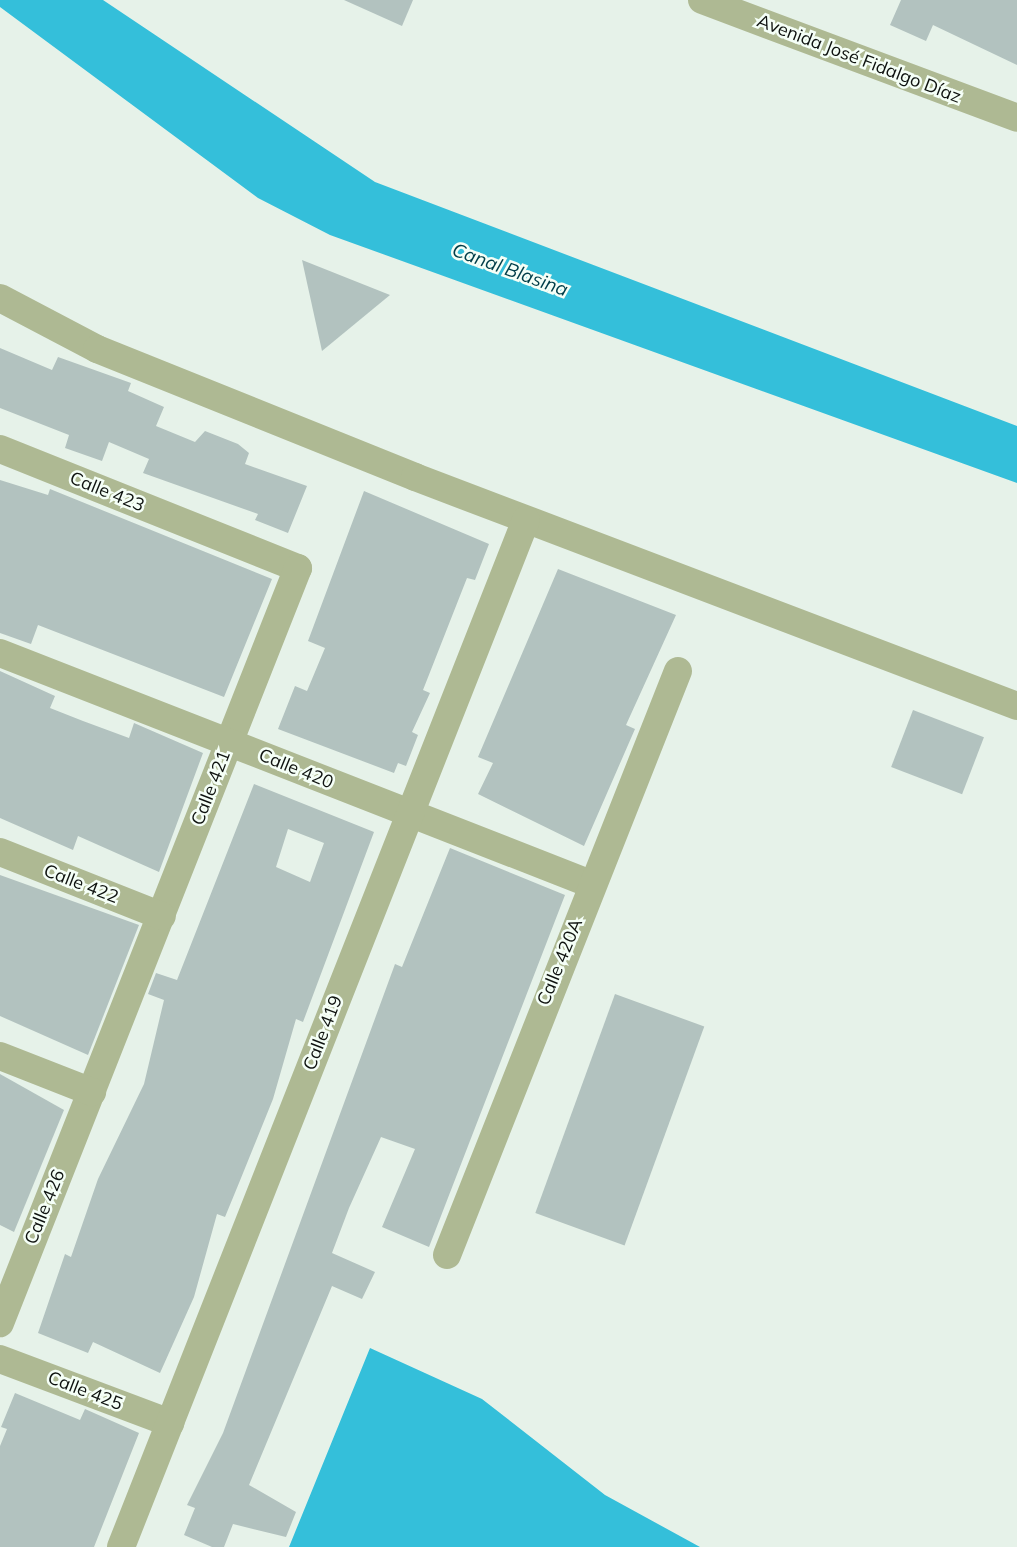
<!DOCTYPE html>
<html>
<head>
<meta charset="utf-8">
<style>
  body { margin:0 }
  #map { position:relative; width:1017px; height:1547px; overflow:hidden; background:#e6f2e9; font-family:Mulish,sans-serif }
  div>[style] { position:absolute }
  .water>* { inset:0; background:#34bfda }
  .building>* { inset:0; background:#b2c2bf; transform-origin:0 0 }
  .minor>* { height:28px; margin:-14px; padding:0 14px; transform-origin:14px; border-radius:14px; background:#aeb993 }
  span { translate:-50% -50%; white-space:nowrap; text-align:center; line-height:1.15; -webkit-text-stroke:5px #f5fff7; paint-order:stroke }
  .street-label { font-size:18px; color:#0e120f }
  .water-label { font-size:19px; color:#003e49; font-style:italic }
</style>
</head>
<body>
<div id="map">
  <div class="water">
    <div style="clip-path:polygon(0 0,103px 0,375px 182px,1017px 426px,1017px 483px,330px 235px,258px 198px,0 7px)"></div>
    <div style="clip-path:polygon(370px 1348px,482px 1399px,605px 1495px,700px 1547px,289px 1547px)"></div>
  </div>
  <div class="building">
    <div style="clip-path:polygon(344px 0,413px 0,402px 26px)"></div>
    <div style="clip-path:polygon(901px 0,1017px 0,1017px 65px,933px 25px,926px 41px,890px 25px)"></div>
    <div style="clip-path:polygon(302px 260px,390px 295px,322px 351px)"></div>
    <div style="clip-path:polygon(0 348px,52px 370px,58px 357px,131px 383px,128px 391px,164px 407px,156px 426px,195px 442px,205px 431px,238px 444px,249px 453px,245px 464px,307px 486px,288px 533px,255px 520px,258px 514px,143px 473px,149px 459px,109px 442px,102px 461px,65px 448px,69px 435px,0 408px)"></div>
    <div style="clip-path:polygon(0 480px,48px 495px,50px 489px,272px 579px,224px 697px,38px 625px,31px 644px,0 633px)"></div>
    <div style="clip-path:polygon(364px 491px,489px 544px,475px 580px,467px 578px,423px 690px,430px 693px,412px 732px,418px 735px,406px 766px,398px 763px,394px 773px,278px 729px,295px 686px,307px 691px,325px 648px,308px 641px)"></div>
    <div style="clip-path:polygon(558px 569px,676px 615px,626px 725px,635px 729px,584px 846px,478px 794px,493px 763px,478px 757px)"></div>
    <div style="clip-path:polygon(0 671px,55px 696px,50px 708px,83px 721px,129px 738px,134px 723px,203px 753px,159px 872px,78px 836px,73px 850px,0 818px)"></div>
    <div style="left:913px;top:710px;width:76px;height:61px;rotate:21deg"></div>
    <div style="clip-path:polygon(evenodd,254px 784px,374px 832px,303px 1022px,296px 1019px,273px 1099px,239px 1183px,225px 1217px,217px 1214px,194px 1297px,160px 1373px,93px 1342px,88px 1353px,38px 1333px,65px 1254px,71px 1257px,98px 1179px,144px 1084px,164px 1000px,148px 994px,156px 973px,177px 980px,254px 784px,288px 829px,324px 843px,310px 882px,276px 867px,288px 829px)"></div>
    <div style="clip-path:polygon(450px 848px,565px 895px,429px 1247px,382px 1227px,415px 1149px,381px 1137px,349px 1208px,332px 1253px,375px 1272px,362px 1299px,332px 1286px,249px 1485px,296px 1512px,286px 1537px,233px 1524px,224px 1547px,212px 1547px,184px 1535px,195px 1508px,187px 1505px,223px 1433px,395px 964px,402px 967px)"></div>
    <div style="clip-path:polygon(0 875px,139px 925px,88px 1055px,0 1016px)"></div>
    <div style="left:615px;top:994px;width:95px;height:233px;rotate:20deg"></div>
    <div style="clip-path:polygon(0 1074px,64px 1110px,14px 1232px,0 1225px)"></div>
    <div style="clip-path:polygon(15px 1393px,80px 1420px,85px 1409px,139px 1433px,94px 1547px,0 1547px,0 1446px,7px 1429px,1px 1427px)"></div>
  </div>
  <div class="minor">
    <div style="left:702px;top:0;width:336px;rotate:20.5deg"></div>
    <div style="left:0;top:298px;width:110px;rotate:27.7deg"></div>
    <div style="left:97px;top:349px;width:343px;rotate:21.9deg"></div>
    <div style="left:415px;top:477px;width:644px;rotate:20.83deg"></div>
    <div style="left:0;top:449px;width:321px;rotate:21.8deg"></div>
    <div style="left:298px;top:568px;width:812px;rotate:111.54deg"></div>
    <div style="left:0;top:653px;width:635px;rotate:21.35deg"></div>
    <div style="left:0;top:852px;width:174px;rotate:21.6deg"></div>
    <div style="left:0;top:1056px;width:99px;rotate:21.4deg"></div>
    <div style="left:447px;top:1255px;width:628px;rotate:-68.42deg"></div>
    <div style="left:0;top:1359px;width:182px;rotate:20.6deg"></div>
    <div style="left:121px;top:1547px;width:1104px;rotate:-68.48deg"></div>
  </div>
  <div class="street-label">
    <span style="left:859px;top:59px;rotate:21deg">Avenida José Fidalgo Díaz</span>
    <span style="left:107px;top:492px;rotate:22deg">Calle 423</span>
    <span style="left:296px;top:769px;rotate:22deg">Calle 420</span>
    <span style="left:211px;top:788px;rotate:-69deg">Calle 421</span>
    <span style="left:81px;top:884px;rotate:21deg">Calle 422</span>
    <span style="left:560px;top:962px;rotate:-68deg">Calle 420A</span>
    <span style="left:323px;top:1033px;rotate:-69deg">Calle 419</span>
    <span style="left:45px;top:1207px;rotate:-68deg">Calle 426</span>
    <span style="left:85px;top:1391px;rotate:21deg">Calle 425</span>
  </div>
  <div class="water-label">
    <span style="left:510px;top:270px;rotate:20deg">Canal Blasina</span>
  </div>
</div>
</body>
</html>
